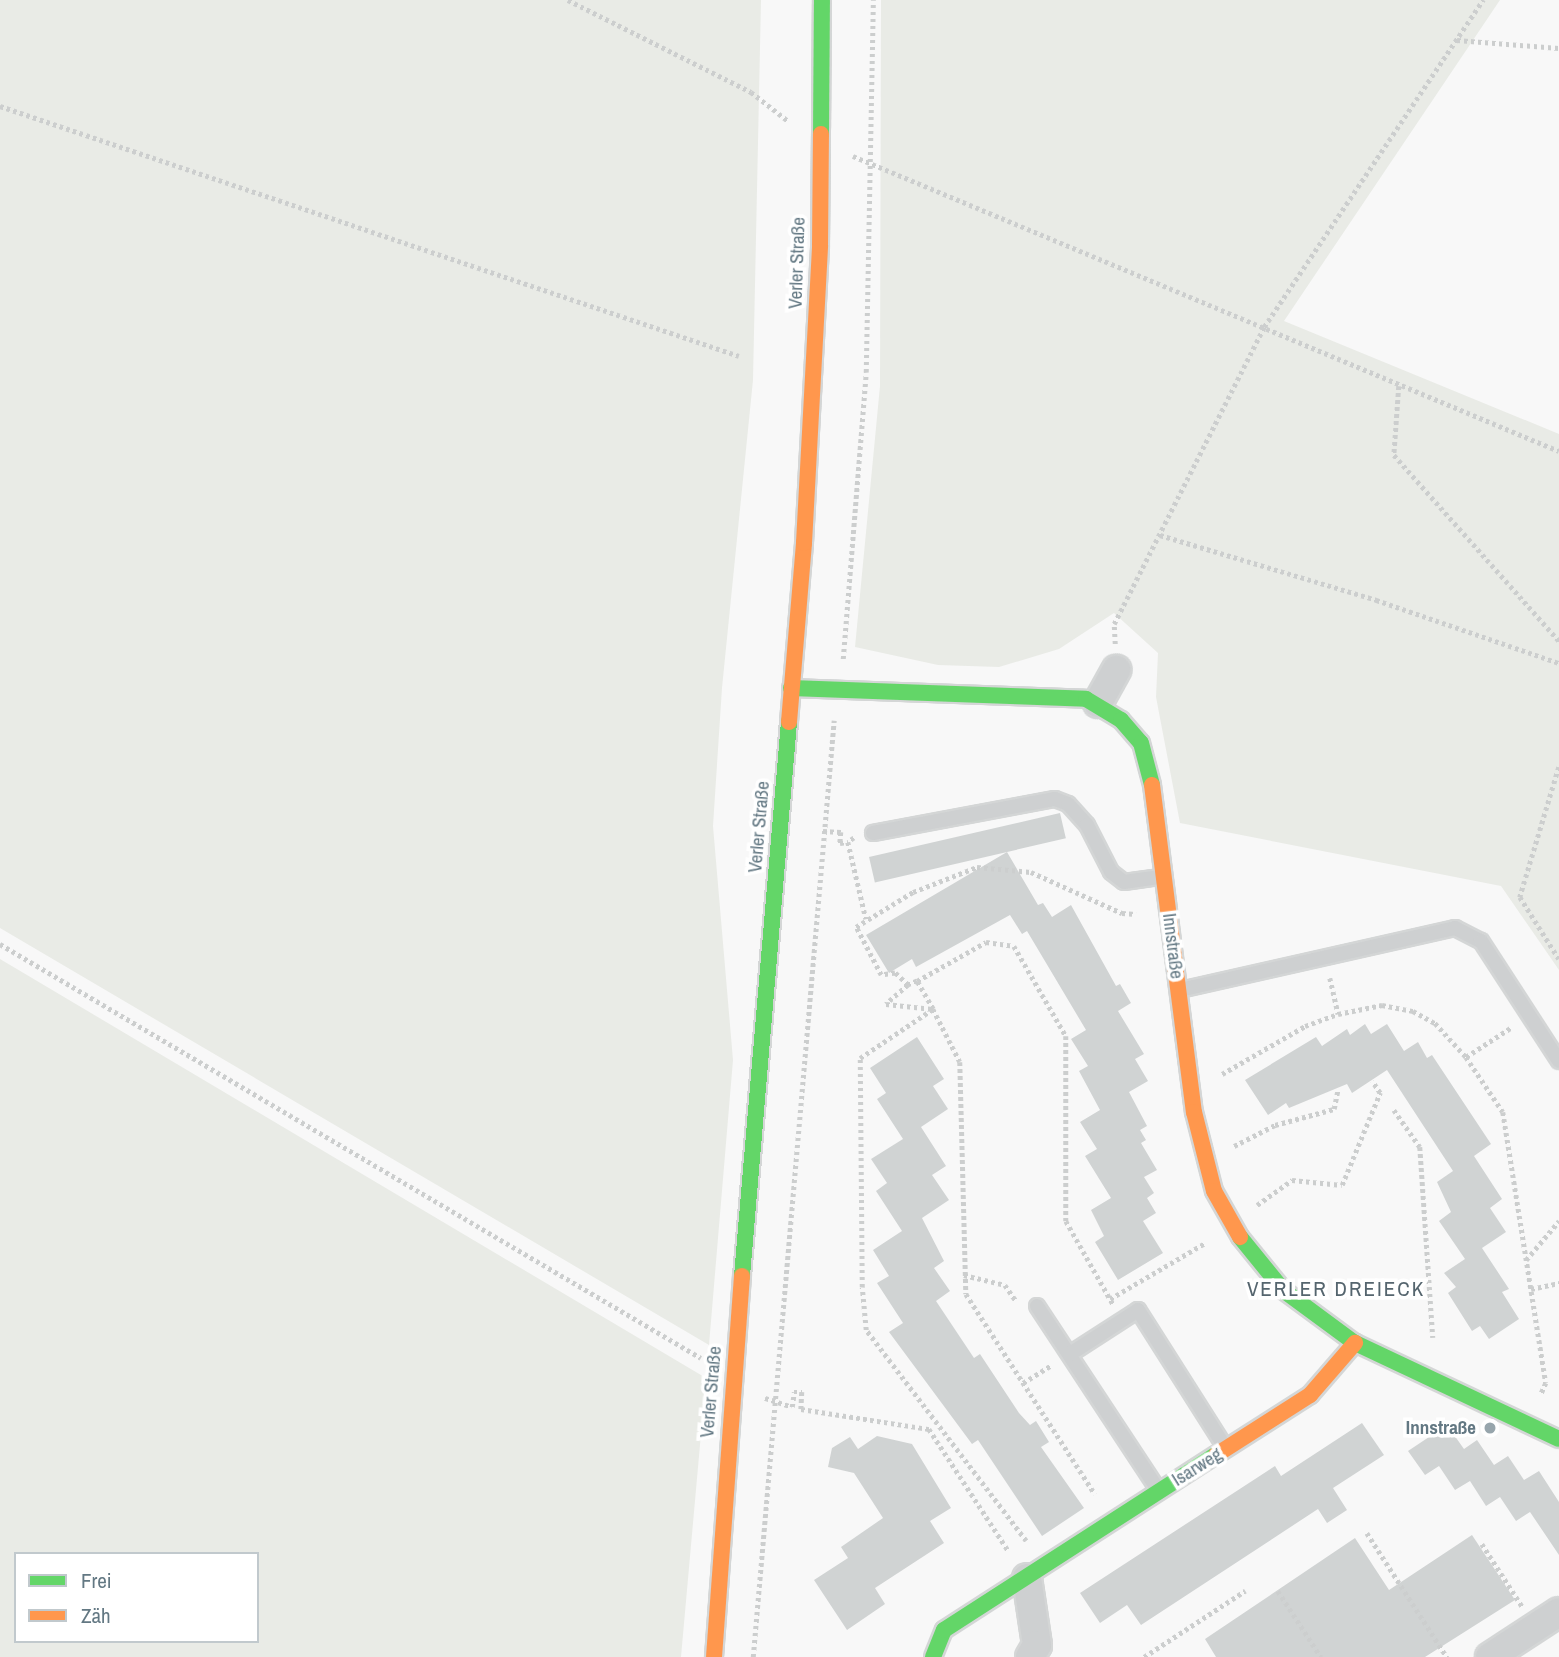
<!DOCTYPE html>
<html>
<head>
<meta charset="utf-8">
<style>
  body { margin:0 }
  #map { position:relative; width:1559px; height:1657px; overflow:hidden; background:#f8f8f8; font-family:"Archivo Narrow",sans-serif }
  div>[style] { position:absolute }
  .green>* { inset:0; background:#e9ebe6 }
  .building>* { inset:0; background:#d0d3d3; transform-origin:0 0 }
  .path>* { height:4.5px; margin-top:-2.25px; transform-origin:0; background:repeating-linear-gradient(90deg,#cccece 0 3.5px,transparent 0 7px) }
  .roads { filter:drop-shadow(2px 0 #d4d6d6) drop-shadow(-2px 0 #d4d6d6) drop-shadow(0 2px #d4d6d6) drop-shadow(0 -2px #d4d6d6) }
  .lane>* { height:14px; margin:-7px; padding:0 7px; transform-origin:7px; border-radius:7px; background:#ced0d1 }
  .street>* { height:28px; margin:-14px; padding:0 14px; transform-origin:14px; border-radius:14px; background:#ced0d1 }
  .fast>* { height:16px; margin:-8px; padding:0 8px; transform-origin:8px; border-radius:8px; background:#63d668 }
  .slow>* { height:16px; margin:-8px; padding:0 8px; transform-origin:8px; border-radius:8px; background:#ff974d }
  .dots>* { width:19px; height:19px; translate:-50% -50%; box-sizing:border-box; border:4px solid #fff; border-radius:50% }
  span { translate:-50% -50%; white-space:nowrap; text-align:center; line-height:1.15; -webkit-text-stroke:7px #fff; paint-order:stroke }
  .street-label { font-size:19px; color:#637883 }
  .poi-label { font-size:19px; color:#637883; font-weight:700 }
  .right { translate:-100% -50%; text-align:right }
  .neighbourhood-label { font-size:21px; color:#55656e; letter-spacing:2px }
  .legend { position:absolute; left:14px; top:1552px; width:245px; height:91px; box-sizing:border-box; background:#fff; border:2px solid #c1c9cd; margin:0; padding:9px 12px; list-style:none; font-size:21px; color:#637883 }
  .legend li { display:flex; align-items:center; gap:14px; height:35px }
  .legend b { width:35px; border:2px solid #c1c9cd }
</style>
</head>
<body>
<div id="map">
  <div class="green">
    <div style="clip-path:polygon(0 0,761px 0,753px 380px,722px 688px,713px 826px,733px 1060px,709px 1345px,0 928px)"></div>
    <div style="clip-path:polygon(881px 0,1500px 0,1284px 321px,1559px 434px,1559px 970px,1501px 886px,1180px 823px,1156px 697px,1158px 653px,1114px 613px,1059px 649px,999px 667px,938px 665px,855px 647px,880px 386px)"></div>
    <div style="clip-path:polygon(evenodd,0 959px,706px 1378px,681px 1657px,0 1657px,0 959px,16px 1554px,257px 1554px,257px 1641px,16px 1641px,16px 1554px)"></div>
  </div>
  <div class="building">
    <div style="left:1060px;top:813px;width:26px;height:196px;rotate:77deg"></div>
    <div style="clip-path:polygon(1007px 852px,1038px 905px,1043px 903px,1052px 917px,1071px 905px,1116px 986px,1120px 984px,1131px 1003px,1118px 1011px,1144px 1054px,1135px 1059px,1148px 1081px,1129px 1092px,1147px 1126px,1140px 1130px,1146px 1140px,1141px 1143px,1157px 1170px,1144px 1177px,1154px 1193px,1147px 1198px,1156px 1213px,1143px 1221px,1163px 1253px,1118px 1280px,1095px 1242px,1104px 1236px,1091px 1210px,1111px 1198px,1085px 1156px,1097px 1149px,1080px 1122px,1100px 1110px,1079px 1071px,1088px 1066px,1071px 1039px,1086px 1030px,1027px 931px,1022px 934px,1010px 915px,916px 967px,912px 959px,889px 973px,866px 935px)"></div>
    <div style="clip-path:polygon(1365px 1024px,1371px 1034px,1387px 1024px,1404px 1051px,1418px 1042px,1427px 1058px,1432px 1055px,1491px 1144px,1474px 1156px,1502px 1199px,1490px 1208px,1506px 1232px,1482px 1248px,1509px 1289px,1502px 1292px,1519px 1319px,1489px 1339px,1480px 1326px,1472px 1331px,1448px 1293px,1456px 1287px,1444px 1273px,1465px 1259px,1439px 1221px,1451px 1212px,1437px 1182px,1453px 1171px,1387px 1070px,1352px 1093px,1347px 1084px,1289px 1108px,1286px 1103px,1268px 1115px,1245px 1080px,1316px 1037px,1322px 1046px,1347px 1029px,1350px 1035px)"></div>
    <div style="clip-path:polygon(917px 1037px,944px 1079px,933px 1086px,948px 1109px,921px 1127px,946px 1166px,932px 1175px,949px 1200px,922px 1218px,944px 1261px,934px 1268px,950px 1291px,936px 1301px,974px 1358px,980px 1354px,1019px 1413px,1030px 1425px,1036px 1421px,1049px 1442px,1041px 1447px,1084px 1508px,1042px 1536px,978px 1440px,972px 1444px,889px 1332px,903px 1323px,877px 1283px,889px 1276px,873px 1250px,902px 1231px,876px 1191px,887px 1183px,871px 1159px,903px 1139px,877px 1099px,886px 1093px,870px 1068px)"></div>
    <div style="clip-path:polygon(1362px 1423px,1384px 1455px,1333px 1488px,1347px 1510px,1327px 1523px,1318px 1509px,1141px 1625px,1127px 1605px,1100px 1623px,1080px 1593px,1275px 1466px,1281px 1476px)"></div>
    <div style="clip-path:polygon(1447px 1425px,1464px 1449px,1477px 1440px,1494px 1465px,1508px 1456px,1524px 1480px,1539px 1471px,1559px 1502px,1559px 1555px,1530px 1512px,1516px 1521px,1500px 1497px,1486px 1506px,1470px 1481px,1455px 1490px,1439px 1466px,1425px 1475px,1408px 1451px)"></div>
    <div style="clip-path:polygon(877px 1436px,912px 1444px,951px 1508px,930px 1521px,944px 1543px,875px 1588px,885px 1604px,847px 1630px,814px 1580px,848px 1558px,841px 1547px,883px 1518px,854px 1473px,828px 1467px,832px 1448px,850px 1437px,858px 1449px)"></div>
    <div style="clip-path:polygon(1472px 1535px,1515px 1600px,1425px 1657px,1216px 1657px,1205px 1639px,1355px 1538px,1389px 1590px)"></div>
  </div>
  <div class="path">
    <div style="left:568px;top:0;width:205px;rotate:26.7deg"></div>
    <div style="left:751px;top:92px;width:46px;rotate:37.9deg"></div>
    <div style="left:1457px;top:40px;width:102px;rotate:4.5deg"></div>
    <div style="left:0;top:106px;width:780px;rotate:18.69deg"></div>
    <div style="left:853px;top:156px;width:765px;rotate:22.68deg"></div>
    <div style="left:1399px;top:386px;width:69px;rotate:94.1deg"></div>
    <div style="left:1394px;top:455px;width:249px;rotate:48.4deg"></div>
    <div style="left:1160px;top:535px;width:226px;rotate:16.7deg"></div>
    <div style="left:1376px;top:600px;width:194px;rotate:19deg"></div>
    <div style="left:1115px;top:644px;width:20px;rotate:-93deg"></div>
    <div style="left:1114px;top:624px;width:333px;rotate:-63.2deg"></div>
    <div style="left:1264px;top:327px;width:394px;rotate:-56.2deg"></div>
    <div style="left:843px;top:659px;width:288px;rotate:-85.4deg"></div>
    <div style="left:866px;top:372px;width:372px;rotate:-88.9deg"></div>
    <div style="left:1559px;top:767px;width:136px;rotate:106.7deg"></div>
    <div style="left:1520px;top:897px;width:73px;rotate:57.8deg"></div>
    <div style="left:823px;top:831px;width:18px;rotate:3deg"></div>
    <div style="left:841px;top:832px;width:11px;rotate:95deg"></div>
    <div style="left:840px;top:843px;width:8px;rotate:-7deg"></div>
    <div style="left:854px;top:838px;width:7px;rotate:146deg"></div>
    <div style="left:848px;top:842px;width:79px;rotate:76.8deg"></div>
    <div style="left:0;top:944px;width:814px;rotate:30.57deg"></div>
    <div style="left:1330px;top:978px;width:37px;rotate:77deg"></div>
    <div style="left:917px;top:981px;width:10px;rotate:156deg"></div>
    <div style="left:908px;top:985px;width:18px;rotate:-137deg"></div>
    <div style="left:895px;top:973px;width:14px;rotate:172deg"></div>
    <div style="left:881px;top:975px;width:54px;rotate:-117.5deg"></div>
    <div style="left:856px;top:927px;width:67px;rotate:-31.6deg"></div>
    <div style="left:913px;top:892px;width:69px;rotate:-21.3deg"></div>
    <div style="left:977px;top:867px;width:54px;rotate:5.3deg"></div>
    <div style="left:1031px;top:872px;width:100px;rotate:24.3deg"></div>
    <div style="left:1122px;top:913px;width:14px;rotate:4deg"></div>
    <div style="left:908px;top:985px;width:29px;rotate:139deg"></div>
    <div style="left:886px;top:1004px;width:47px;rotate:6.1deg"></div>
    <div style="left:933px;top:1009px;width:59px;rotate:63deg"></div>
    <div style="left:960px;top:1062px;width:232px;rotate:88.5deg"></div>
    <div style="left:966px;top:1294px;width:238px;rotate:57.2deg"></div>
    <div style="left:1466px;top:1057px;width:55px;rotate:-33.1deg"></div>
    <div style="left:1222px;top:1074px;width:96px;rotate:-30deg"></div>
    <div style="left:1305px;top:1026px;width:35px;rotate:-20deg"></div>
    <div style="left:1338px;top:1014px;width:45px;rotate:-11.6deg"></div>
    <div style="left:1382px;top:1005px;width:32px;rotate:11deg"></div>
    <div style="left:1413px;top:1011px;width:25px;rotate:29deg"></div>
    <div style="left:1435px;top:1023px;width:46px;rotate:47.6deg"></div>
    <div style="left:1466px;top:1057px;width:66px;rotate:56.1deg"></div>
    <div style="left:1503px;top:1112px;width:274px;rotate:81deg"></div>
    <div style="left:1546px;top:1383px;width:12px;rotate:114deg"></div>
    <div style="left:1394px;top:1110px;width:45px;rotate:54.9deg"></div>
    <div style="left:1420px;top:1147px;width:191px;rotate:86.1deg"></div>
    <div style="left:1234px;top:1146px;width:46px;rotate:-27.1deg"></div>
    <div style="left:1275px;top:1125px;width:61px;rotate:-15.2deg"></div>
    <div style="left:1334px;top:1109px;width:20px;rotate:-79deg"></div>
    <div style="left:1257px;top:1205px;width:43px;rotate:-35.5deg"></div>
    <div style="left:1292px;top:1180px;width:50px;rotate:5.7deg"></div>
    <div style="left:1342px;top:1185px;width:100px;rotate:-67.6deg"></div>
    <div style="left:1380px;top:1093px;width:14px;rotate:-124deg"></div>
    <div style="left:1526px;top:1260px;width:51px;rotate:-49.8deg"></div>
    <div style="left:964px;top:1275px;width:42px;rotate:13.7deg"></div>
    <div style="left:1005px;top:1285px;width:19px;rotate:55deg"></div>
    <div style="left:1531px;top:1289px;width:29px;rotate:-12deg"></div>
    <div style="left:1110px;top:1299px;width:110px;rotate:-30.5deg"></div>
    <div style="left:1023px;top:1383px;width:34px;rotate:-32deg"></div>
    <div style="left:765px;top:1398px;width:28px;rotate:18deg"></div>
    <div style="left:792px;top:1407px;width:15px;rotate:-82deg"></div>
    <div style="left:794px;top:1392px;width:8px"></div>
    <div style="left:802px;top:1392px;width:17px;rotate:93deg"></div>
    <div style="left:801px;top:1409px;width:130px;rotate:8.9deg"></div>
    <div style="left:929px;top:1429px;width:145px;rotate:56.9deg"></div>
    <div style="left:1367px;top:1533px;width:148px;rotate:57.2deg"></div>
    <div style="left:1026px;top:1541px;width:265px;rotate:-127.2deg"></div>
    <div style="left:866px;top:1330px;width:43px;rotate:-95.3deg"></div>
    <div style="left:862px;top:1287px;width:229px;rotate:-90.5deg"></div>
    <div style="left:860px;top:1058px;width:88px;rotate:-33.9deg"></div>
    <div style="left:933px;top:1009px;width:32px;rotate:-120deg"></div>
    <div style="left:917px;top:981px;width:79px;rotate:-29.5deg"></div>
    <div style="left:986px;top:942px;width:28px;rotate:8deg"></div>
    <div style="left:1014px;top:946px;width:104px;rotate:60deg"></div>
    <div style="left:1066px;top:1036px;width:185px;rotate:90deg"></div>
    <div style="left:1066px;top:1221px;width:95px;rotate:60.5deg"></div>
    <div style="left:1482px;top:1544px;width:74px;rotate:57.2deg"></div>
    <div style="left:1278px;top:1591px;width:79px;rotate:56.9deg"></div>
    <div style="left:753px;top:1657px;width:940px;rotate:-85.06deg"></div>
    <div style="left:1144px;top:1657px;width:121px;rotate:-33.2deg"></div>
  </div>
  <div class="roads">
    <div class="lane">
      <div style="left:873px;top:833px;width:185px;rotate:-10.6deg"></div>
      <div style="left:1055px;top:799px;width:14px;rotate:21deg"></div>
      <div style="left:1068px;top:804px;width:28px;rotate:48deg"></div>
      <div style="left:1087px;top:825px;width:53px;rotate:62.9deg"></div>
      <div style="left:1111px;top:872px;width:16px;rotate:38deg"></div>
      <div style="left:1124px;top:882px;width:37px;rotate:-8deg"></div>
      <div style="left:1180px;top:990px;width:282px;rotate:-12.7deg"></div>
      <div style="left:1455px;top:928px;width:29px;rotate:27deg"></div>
      <div style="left:1481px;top:941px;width:143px;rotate:57deg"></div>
      <div style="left:1037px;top:1306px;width:222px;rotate:56.6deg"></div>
      <div style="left:1070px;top:1354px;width:81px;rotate:-32.9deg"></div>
      <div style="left:1138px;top:1310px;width:162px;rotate:57.6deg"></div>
    </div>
    <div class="street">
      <div style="left:1098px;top:703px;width:38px;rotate:-61deg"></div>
      <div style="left:1027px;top:1578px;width:68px;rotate:81.5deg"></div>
      <div style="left:1037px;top:1645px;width:14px;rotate:120deg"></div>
      <div style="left:1490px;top:1657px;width:82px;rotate:-33.1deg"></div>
    </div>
    <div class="fast">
      <div style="left:821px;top:134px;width:134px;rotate:-89.6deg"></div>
      <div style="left:791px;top:688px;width:295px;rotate:2.1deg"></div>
      <div style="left:1086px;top:699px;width:41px;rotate:31deg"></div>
      <div style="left:1121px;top:720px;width:30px;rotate:49deg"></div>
      <div style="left:1141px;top:743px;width:43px;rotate:75.3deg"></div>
      <div style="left:1240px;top:1237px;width:68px;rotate:50.9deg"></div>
      <div style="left:1283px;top:1290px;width:89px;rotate:36.4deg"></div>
      <div style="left:1355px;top:1343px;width:225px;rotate:25.2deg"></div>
      <div style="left:742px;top:1276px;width:556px;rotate:-85.15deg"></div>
      <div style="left:933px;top:1657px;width:29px;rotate:-68deg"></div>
      <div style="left:944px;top:1630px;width:323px;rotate:-32.8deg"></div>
    </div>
    <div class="slow">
      <div style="left:789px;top:722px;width:180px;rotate:-85.2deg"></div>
      <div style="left:804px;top:543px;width:298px;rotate:-86.9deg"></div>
      <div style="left:820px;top:245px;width:111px;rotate:-89.5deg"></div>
      <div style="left:1152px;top:785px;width:330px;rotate:82.7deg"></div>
      <div style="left:1194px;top:1112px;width:81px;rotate:75.8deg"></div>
      <div style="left:1214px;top:1191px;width:53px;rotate:60.5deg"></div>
      <div style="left:1216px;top:1455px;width:112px;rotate:-32.6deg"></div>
      <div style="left:1310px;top:1395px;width:69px;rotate:-49.1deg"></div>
      <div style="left:714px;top:1657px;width:382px;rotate:-85.8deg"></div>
    </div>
  </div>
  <div class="dots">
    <div style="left:1490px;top:1428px;background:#97a5ac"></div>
  </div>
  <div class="street-label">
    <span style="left:797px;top:263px;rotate:-88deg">Verler Straße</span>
    <span style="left:759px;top:827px;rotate:-85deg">Verler Straße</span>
    <span style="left:1173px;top:946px;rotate:83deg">Innstraße</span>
    <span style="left:711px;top:1392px;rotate:-85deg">Verler Straße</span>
    <span style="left:1197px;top:1467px;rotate:-32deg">Isarweg</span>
  </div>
  <div class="poi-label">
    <span class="right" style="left:1476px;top:1428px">Innstraße</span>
  </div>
  <div class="neighbourhood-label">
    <span style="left:1336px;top:1289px">VERLER DREIECK</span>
  </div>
  <ul class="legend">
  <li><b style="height:9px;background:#63d668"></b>Frei</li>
  <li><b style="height:9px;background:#ff974d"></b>Zäh</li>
  </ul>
</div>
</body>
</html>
